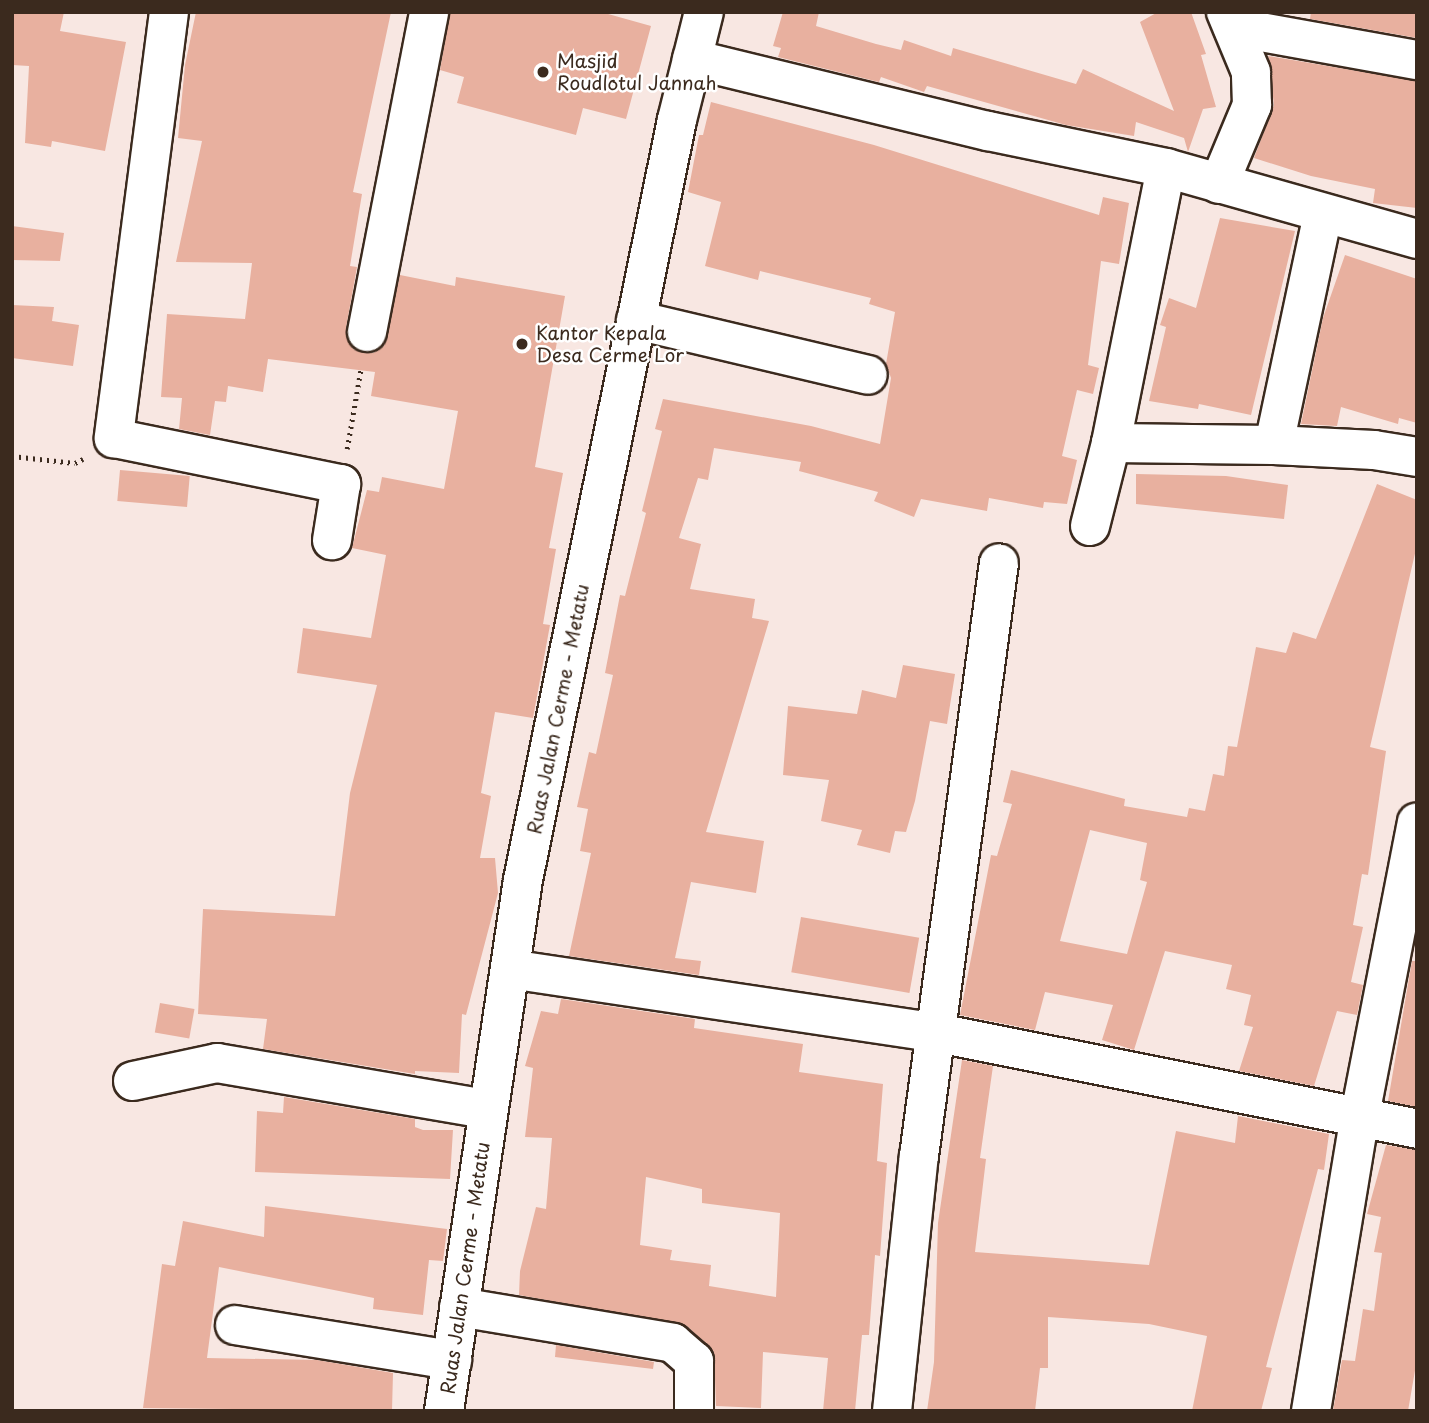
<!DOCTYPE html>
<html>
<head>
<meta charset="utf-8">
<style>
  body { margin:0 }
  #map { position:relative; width:1429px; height:1423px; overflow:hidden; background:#f8e7e2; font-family:"Playpen Sans",sans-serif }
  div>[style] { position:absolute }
  .building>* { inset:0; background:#e8b09f; transform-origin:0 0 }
  .path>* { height:4.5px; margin-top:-2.25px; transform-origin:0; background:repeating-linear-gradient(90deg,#3b2a1e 0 2px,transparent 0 7px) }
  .roads { filter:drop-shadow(2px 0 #3b2a1e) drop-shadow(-2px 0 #3b2a1e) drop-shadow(0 2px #3b2a1e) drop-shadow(0 -2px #3b2a1e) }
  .minor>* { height:38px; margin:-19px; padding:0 19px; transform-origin:19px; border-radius:19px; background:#fff }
  .major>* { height:38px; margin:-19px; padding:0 19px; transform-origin:19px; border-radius:19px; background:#fff }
  .dots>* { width:19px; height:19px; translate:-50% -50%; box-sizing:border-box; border:4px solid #fff; border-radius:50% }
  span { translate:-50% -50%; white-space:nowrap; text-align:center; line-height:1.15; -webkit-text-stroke:5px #fff; paint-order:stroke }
  .poi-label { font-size:19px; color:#3b2a1e }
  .left { translate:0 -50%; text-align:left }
  .street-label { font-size:19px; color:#3b2a1e }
  .frame { position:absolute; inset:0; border:14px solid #3b2a1e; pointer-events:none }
</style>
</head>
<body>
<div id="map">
  <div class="building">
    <div style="clip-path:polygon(12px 12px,64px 12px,60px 31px,126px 42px,105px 151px,52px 141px,51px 147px,25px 143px,29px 66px,12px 65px)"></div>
    <div style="clip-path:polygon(196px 12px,391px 12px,353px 192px,362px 194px,350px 266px,357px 267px,346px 328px,353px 349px,373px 353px,384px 346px,400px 275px,455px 286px,456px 277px,565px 296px,535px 467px,563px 473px,549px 548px,556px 549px,543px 624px,550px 625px,533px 718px,495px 712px,481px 793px,491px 796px,480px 858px,495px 858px,498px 893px,466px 1015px,462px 1014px,459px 1073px,415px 1071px,415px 1074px,263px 1049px,267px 1019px,198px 1014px,203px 909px,335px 916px,350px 793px,377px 685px,297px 673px,303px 628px,371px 638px,386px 555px,352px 548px,367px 490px,379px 492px,382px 477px,444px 489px,458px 411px,371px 396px,375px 372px,268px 359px,263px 392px,228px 386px,226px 402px,215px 401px,210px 435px,179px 429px,182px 398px,161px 397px,167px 314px,245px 319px,252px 263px,176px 262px,202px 141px,178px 138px,185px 65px)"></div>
    <div style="clip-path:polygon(450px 12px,601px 12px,651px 26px,626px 119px,583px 108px,576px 135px,457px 103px,464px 77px,440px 70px)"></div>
    <div style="clip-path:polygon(783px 12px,819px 12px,816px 26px,876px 44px,901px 50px,904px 40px,951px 56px,953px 48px,1076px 84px,1083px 69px,1174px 111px,1140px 22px,1158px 12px,1191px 12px,1206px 54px,1201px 55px,1216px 107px,1203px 109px,1188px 152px,1184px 138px,1136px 122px,1134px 136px,1066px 125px,927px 86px,924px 92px,881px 77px,879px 82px,778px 57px,781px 48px,773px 46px)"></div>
    <div style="clip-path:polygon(1311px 12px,1417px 12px,1417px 38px,1310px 19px)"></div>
    <div style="clip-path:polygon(1268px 56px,1417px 81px,1417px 208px,1373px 203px,1375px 189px,1311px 176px,1254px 158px,1274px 105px)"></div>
    <div style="clip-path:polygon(711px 102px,874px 145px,1099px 215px,1103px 197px,1129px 203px,1119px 264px,1101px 261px,1088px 365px,1099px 368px,1093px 394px,1077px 390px,1062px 456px,1077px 460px,1067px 504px,1044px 502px,1043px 508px,989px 498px,987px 511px,921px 499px,914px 517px,874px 501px,878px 492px,799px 471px,801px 462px,714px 448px,708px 480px,698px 478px,679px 538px,701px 544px,690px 589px,755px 599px,752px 618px,769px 621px,706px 832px,764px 841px,756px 893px,691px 882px,675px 958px,701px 961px,699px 975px,569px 956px,591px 853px,580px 851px,588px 809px,577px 807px,589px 752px,596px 754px,613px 675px,605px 673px,620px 595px,625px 596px,646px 513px,642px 511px,662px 431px,655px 429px,663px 399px,811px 426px,880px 444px,891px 378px,886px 364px,895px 312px,869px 304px,871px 298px,760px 271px,758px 280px,705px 266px,721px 202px,688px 192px,699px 135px,703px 135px)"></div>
    <div style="clip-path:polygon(1220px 218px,1295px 231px,1251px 415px,1199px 404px,1198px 409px,1149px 401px,1166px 327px,1160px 325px,1169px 298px,1196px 308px)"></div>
    <div style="clip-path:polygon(12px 226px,64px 233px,60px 261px,12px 260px)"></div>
    <div style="clip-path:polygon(1345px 255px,1417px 279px,1417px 423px,1399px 418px,1398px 424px,1341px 407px,1337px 426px,1301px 424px,1323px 318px)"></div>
    <div style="clip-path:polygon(12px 305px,54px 307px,52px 321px,79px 325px,73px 366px,12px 358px)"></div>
    <div style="left:120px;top:470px;width:70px;height:31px;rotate:5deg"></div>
    <div style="clip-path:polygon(1136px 474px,1226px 476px,1288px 485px,1284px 519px,1136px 504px)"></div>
    <div style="clip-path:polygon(evenodd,1377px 484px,1417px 500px,1417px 545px,1370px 747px,1386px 751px,1368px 875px,1362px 874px,1353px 925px,1363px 927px,1351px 982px,1363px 985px,1357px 1015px,1337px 1011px,1314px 1086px,1239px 1071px,1253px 1027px,1244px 1025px,1251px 995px,1226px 989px,1232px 965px,1165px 951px,1134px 1050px,1102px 1040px,1113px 1005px,1045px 992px,1035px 1030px,960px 1015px,991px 855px,997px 856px,1012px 804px,1003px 802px,1011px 770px,1125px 799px,1124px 806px,1187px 817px,1189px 808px,1205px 811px,1213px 774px,1224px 776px,1228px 746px,1237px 747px,1256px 647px,1286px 653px,1293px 632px,1316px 639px,1377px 484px,1090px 830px,1147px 843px,1140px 880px,1147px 882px,1127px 954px,1060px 941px,1090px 830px)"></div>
    <div style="clip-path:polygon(903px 665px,955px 674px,947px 724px,930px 721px,915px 801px,906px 832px,895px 831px,890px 853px,857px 845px,862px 830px,821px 821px,829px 780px,783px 775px,788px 706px,857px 714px,862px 690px,896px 698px)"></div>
    <div style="left:801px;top:917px;width:120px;height:56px;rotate:10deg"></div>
    <div style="clip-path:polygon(1412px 961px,1417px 961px,1417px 1107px,1388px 1101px)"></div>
    <div style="clip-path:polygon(evenodd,561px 999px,695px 1019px,694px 1028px,803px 1044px,799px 1072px,883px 1084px,877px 1161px,887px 1163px,880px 1256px,875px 1255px,869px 1335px,862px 1335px,855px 1411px,823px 1411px,828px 1358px,763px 1352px,761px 1408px,716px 1406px,714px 1352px,687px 1326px,519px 1295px,520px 1271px,536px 1207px,546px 1209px,552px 1138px,525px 1137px,533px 1068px,525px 1066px,541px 1011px,558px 1014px,561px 999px,646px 1177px,702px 1189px,702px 1203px,780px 1213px,776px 1297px,709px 1286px,711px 1265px,670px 1260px,672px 1250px,640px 1245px,646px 1177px)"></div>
    <div style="left:160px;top:1003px;width:35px;height:30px;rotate:10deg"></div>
    <div style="clip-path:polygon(962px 1060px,993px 1066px,980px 1158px,986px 1159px,975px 1252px,1149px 1265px,1176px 1131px,1235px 1143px,1238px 1116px,1329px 1134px,1324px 1170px,1318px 1169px,1266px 1367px,1272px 1368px,1261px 1411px,1192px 1411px,1207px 1336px,1149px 1324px,1048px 1317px,1048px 1368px,1040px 1368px,1035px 1411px,927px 1411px,934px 1362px,938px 1223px)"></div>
    <div style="clip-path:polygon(284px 1097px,415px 1119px,415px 1127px,423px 1130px,453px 1130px,450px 1179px,255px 1172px,257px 1111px,283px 1113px)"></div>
    <div style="clip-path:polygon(1386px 1145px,1417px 1150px,1417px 1359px,1408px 1411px,1333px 1411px,1342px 1360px,1355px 1361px,1363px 1309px,1374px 1311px,1382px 1253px,1374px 1252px,1381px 1217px,1367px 1214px)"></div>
    <div style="clip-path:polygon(265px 1206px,447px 1229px,443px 1261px,429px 1260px,423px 1315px,373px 1309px,374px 1298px,219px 1267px,207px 1358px,317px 1360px,393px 1373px,392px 1411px,143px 1408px,162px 1264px,175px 1266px,183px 1221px,264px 1237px)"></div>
    <div style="clip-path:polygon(556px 1345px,654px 1362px,653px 1369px,555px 1357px)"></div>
  </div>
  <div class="path">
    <div style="left:347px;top:449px;width:82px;rotate:-80.2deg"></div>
    <div style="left:12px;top:456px;width:63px;rotate:6.3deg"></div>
    <div style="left:75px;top:463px;width:9px;rotate:-27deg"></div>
  </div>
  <div class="roads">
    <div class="minor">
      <div style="left:169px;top:12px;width:430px;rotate:97.4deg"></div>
      <div style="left:114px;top:438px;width:232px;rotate:11.5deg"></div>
      <div style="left:341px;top:484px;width:57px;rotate:99.1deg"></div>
      <div style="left:1233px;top:27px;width:187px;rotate:10.2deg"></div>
      <div style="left:692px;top:59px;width:305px;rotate:13.7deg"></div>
      <div style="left:988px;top:131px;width:182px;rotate:11.7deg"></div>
      <div style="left:1166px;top:168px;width:261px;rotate:15.8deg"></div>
      <div style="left:1219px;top:184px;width:86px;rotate:-67.3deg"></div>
      <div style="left:1252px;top:105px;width:33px;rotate:-92deg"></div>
      <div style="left:1251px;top:72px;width:65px;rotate:-112.6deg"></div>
      <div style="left:1323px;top:214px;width:236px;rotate:102deg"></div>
      <div style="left:1274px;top:445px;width:100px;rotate:2.9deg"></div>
      <div style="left:1374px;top:450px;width:44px;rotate:9.2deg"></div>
      <div style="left:636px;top:320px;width:238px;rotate:13.3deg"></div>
      <div style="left:367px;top:332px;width:326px;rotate:-79deg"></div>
      <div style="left:1111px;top:443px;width:163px;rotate:0.7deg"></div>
      <div style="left:1090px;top:526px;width:86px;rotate:-75.8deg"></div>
      <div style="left:1111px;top:443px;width:280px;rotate:-78.7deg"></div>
      <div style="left:510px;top:969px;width:433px;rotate:8.5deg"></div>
      <div style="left:938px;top:1033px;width:489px;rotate:11.3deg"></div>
      <div style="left:133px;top:1081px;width:86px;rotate:-12.1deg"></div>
      <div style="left:217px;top:1063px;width:274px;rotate:9.7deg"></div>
      <div style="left:459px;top:1307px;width:217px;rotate:9.5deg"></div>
      <div style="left:673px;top:1343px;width:28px;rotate:41deg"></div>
      <div style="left:694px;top:1361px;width:50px;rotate:90deg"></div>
      <div style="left:235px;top:1325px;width:220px;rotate:9.2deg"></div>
      <div style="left:892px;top:1411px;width:256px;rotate:-84deg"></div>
      <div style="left:919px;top:1156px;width:598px;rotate:-82.32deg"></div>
      <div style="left:1311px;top:1411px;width:300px;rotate:-80.6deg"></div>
      <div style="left:1360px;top:1115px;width:298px;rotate:-79deg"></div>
    </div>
    <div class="major">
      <div style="left:444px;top:1411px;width:537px;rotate:-81.54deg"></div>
      <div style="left:523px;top:880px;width:775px;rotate:-78.55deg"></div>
      <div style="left:677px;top:120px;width:111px;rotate:-76deg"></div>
    </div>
  </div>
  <div class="dots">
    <div style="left:543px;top:72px;background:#3b2a1e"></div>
    <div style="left:522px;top:344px;background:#3b2a1e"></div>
  </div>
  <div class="poi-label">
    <span class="left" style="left:557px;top:72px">Masjid<br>Roudlotul Jannah</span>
    <span class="left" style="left:536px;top:344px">Kantor Kepala<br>Desa Cerme Lor</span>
  </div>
  <div class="street-label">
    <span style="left:558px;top:709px;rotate:-79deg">Ruas Jalan Cerme - Metatu</span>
    <span style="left:465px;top:1268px;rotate:-82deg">Ruas Jalan Cerme - Metatu</span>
  </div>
  <div class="frame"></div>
</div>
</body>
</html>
